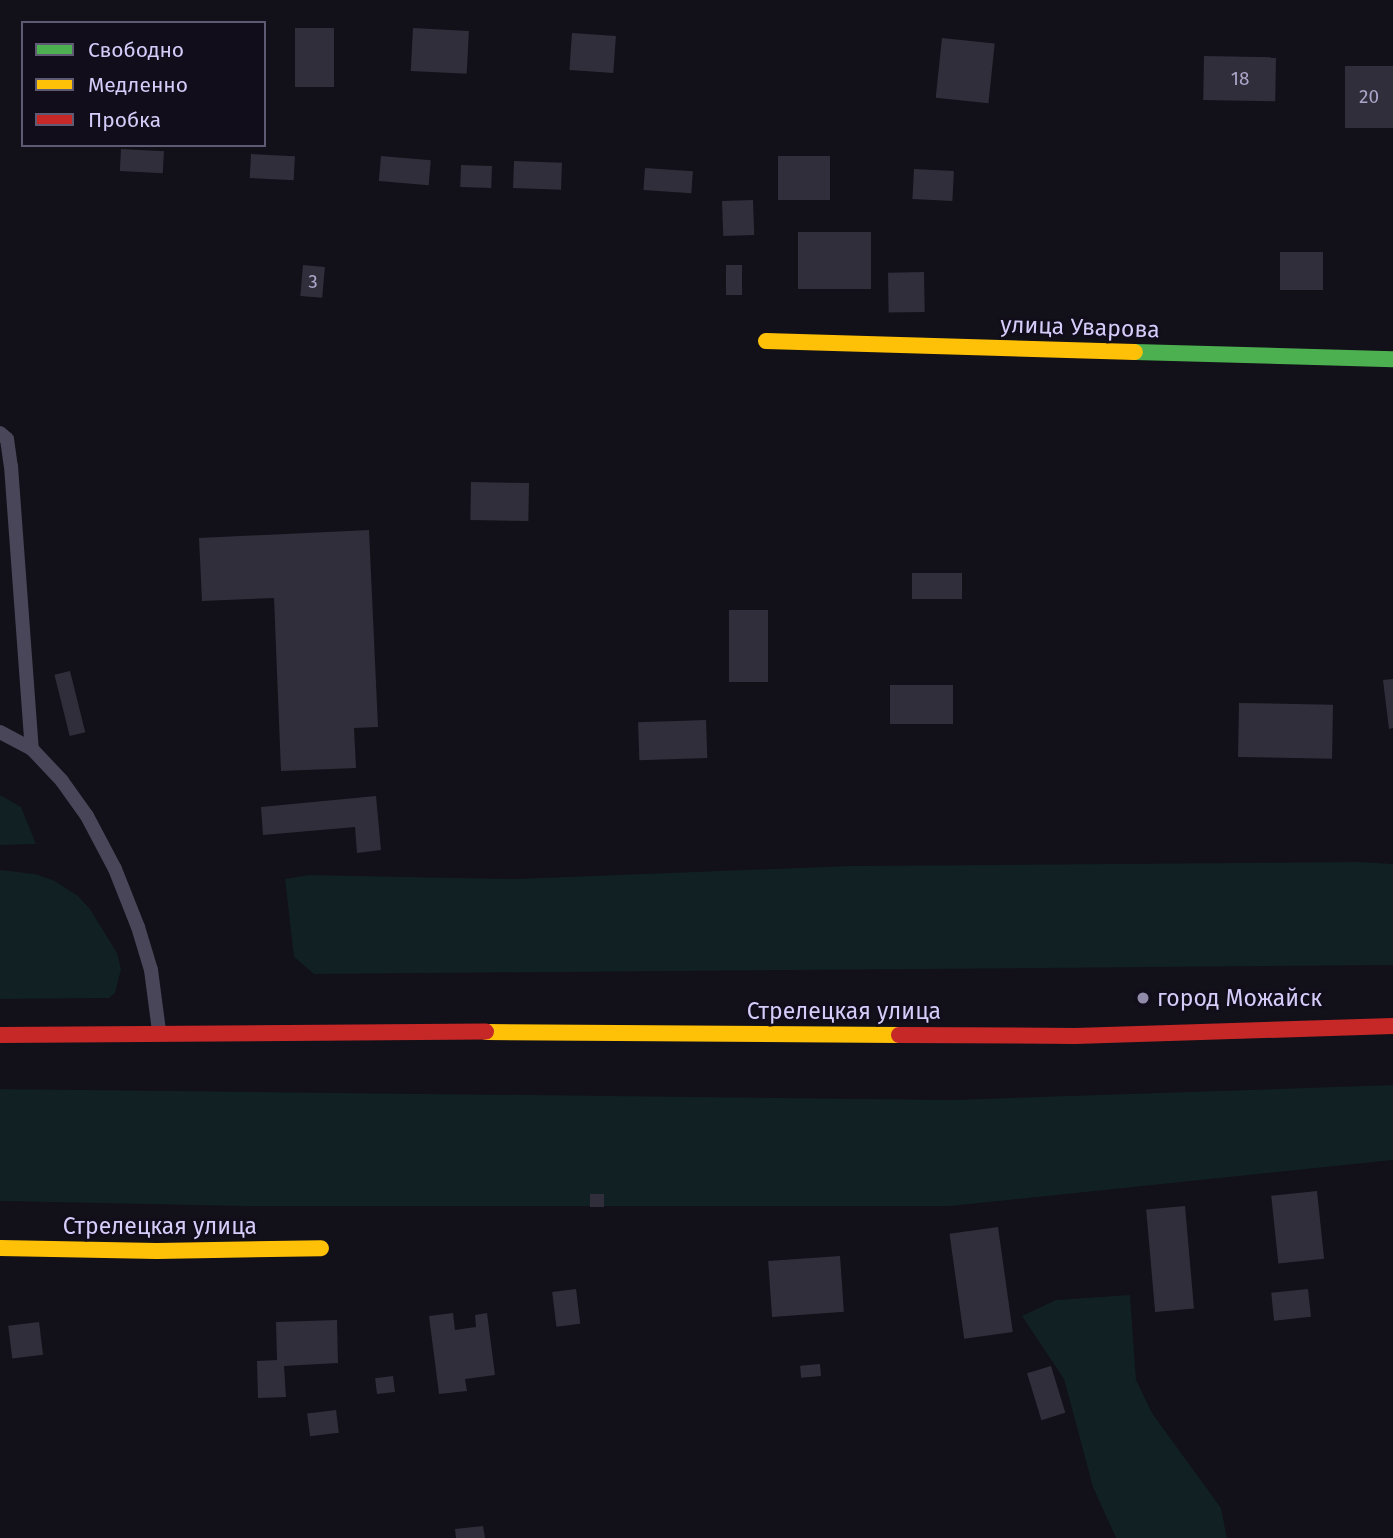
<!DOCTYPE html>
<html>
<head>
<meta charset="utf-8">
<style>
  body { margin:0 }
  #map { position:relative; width:1393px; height:1538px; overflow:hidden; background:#121018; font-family:"Fira Sans",sans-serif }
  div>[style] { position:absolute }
  .green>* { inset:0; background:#112022 }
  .building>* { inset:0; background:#302e3a; transform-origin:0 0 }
  .lane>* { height:14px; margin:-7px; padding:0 7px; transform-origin:7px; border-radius:7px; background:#484658 }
  .fast>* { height:16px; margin:-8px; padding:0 8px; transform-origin:8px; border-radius:8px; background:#4caf50 }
  .slow>* { height:16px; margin:-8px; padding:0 8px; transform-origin:8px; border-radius:8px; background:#ffc107 }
  .jam>* { height:16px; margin:-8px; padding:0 8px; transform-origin:8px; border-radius:8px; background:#c62828 }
  .dots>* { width:19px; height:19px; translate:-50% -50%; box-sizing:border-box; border:4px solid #110d1b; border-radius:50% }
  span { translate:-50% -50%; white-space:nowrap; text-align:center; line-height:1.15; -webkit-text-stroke:5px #110d1b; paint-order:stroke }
  .number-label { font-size:19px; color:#aca5c9 }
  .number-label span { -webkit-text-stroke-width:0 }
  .street-label { font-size:23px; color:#d5cdf9 }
  .poi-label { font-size:23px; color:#d5cdf9 }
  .left { translate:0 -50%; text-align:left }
  .legend { position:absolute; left:21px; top:21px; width:245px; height:126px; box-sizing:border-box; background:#110d1b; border:2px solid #5f5a74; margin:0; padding:9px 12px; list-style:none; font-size:21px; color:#d5cdf9 }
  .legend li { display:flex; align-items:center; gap:14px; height:35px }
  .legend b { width:35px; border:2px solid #5f5a74 }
</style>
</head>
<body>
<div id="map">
  <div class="green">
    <div style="clip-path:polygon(0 795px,21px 807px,36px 844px,0 845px)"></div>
    <div style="clip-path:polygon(1359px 862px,1393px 864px,1393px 965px,314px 974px,294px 957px,285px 879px,309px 875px,515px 879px,849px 866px)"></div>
    <div style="clip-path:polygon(0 870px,35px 874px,55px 881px,78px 896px,90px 909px,117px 953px,121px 969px,115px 993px,109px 998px,0 999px)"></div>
    <div style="clip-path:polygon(1393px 1085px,1393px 1160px,950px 1206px,243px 1206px,0 1201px,0 1089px,953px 1100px)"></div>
    <div style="clip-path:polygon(1130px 1295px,1136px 1380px,1152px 1413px,1221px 1508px,1227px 1538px,1116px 1538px,1093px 1487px,1064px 1379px,1022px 1316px,1056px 1300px)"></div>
  </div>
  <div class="building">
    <div style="left:295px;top:28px;width:39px;height:59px"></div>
    <div style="left:413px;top:28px;width:56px;height:43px;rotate:3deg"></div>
    <div style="left:572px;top:33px;width:44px;height:37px;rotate:4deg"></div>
    <div style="left:942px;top:38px;width:53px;height:60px;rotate:6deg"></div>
    <div style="left:1204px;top:56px;width:72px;height:44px;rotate:1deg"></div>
    <div style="left:1345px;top:66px;width:48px;height:62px"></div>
    <div style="left:121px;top:149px;width:43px;height:22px;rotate:3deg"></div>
    <div style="left:251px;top:154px;width:44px;height:24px;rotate:3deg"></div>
    <div style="left:381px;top:156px;width:50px;height:25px;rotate:5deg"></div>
    <div style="left:778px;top:156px;width:52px;height:44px"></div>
    <div style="left:514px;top:161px;width:48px;height:27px;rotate:2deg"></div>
    <div style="left:461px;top:165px;width:31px;height:22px;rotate:2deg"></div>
    <div style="left:645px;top:168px;width:48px;height:22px;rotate:4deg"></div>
    <div style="left:914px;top:169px;width:40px;height:30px;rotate:3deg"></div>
    <div style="left:753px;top:200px;width:35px;height:31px;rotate:88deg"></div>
    <div style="left:798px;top:232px;width:73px;height:57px"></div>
    <div style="left:1280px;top:252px;width:43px;height:38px"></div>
    <div style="left:303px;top:265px;width:22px;height:31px;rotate:5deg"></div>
    <div style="left:726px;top:265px;width:16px;height:30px"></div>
    <div style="left:924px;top:272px;width:40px;height:36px;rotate:89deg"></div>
    <div style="left:471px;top:482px;width:58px;height:38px;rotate:1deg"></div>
    <div style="clip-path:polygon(369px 530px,378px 727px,354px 728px,356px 768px,281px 771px,274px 598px,202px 601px,199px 538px)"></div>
    <div style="left:912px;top:573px;width:50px;height:26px"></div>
    <div style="left:729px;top:610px;width:39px;height:72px"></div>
    <div style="left:70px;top:671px;width:63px;height:16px;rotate:76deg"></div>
    <div style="clip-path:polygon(1393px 679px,1393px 728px,1389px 729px,1383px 680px)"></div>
    <div style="left:953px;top:685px;width:39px;height:63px;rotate:90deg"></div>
    <div style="left:1239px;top:703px;width:94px;height:54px;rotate:1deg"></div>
    <div style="left:706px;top:720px;width:38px;height:68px;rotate:88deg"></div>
    <div style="clip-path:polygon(376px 796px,381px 850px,357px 853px,355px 827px,263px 835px,261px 807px)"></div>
    <div style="left:1317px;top:1191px;width:68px;height:46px;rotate:84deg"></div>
    <div style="left:604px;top:1194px;width:13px;height:14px;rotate:90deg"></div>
    <div style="left:1185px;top:1206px;width:103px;height:39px;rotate:85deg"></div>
    <div style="left:998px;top:1227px;width:106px;height:49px;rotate:82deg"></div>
    <div style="left:840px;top:1256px;width:56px;height:72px;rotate:86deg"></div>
    <div style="left:576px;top:1289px;width:35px;height:24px;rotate:83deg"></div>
    <div style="left:1308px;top:1289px;width:28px;height:37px;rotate:84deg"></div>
    <div style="clip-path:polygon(453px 1313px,455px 1330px,476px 1327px,475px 1315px,487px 1313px,495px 1375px,465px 1379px,467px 1391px,439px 1394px,429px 1316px)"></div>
    <div style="clip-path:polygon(337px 1320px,338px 1363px,284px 1366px,286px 1397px,258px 1398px,257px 1361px,277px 1360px,276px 1322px)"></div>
    <div style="left:39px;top:1322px;width:33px;height:31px;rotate:83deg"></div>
    <div style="left:820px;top:1364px;width:12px;height:20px;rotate:85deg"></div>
    <div style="left:1051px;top:1366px;width:49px;height:25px;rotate:73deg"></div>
    <div style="left:393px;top:1376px;width:16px;height:18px;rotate:83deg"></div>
    <div style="left:336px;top:1410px;width:23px;height:29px;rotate:83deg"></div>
    <div style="clip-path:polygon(483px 1526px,485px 1538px,456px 1538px,455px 1529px)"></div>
  </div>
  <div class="lane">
    <div style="left:0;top:433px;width:9px;rotate:41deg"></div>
    <div style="left:7px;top:439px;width:27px;rotate:82deg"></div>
    <div style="left:11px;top:466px;width:284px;rotate:85.8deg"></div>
    <div style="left:0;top:732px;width:36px;rotate:28deg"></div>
    <div style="left:32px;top:749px;width:44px;rotate:46.8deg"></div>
    <div style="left:62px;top:781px;width:43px;rotate:54.5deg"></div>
    <div style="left:87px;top:816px;width:60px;rotate:62.2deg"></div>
    <div style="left:115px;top:869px;width:62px;rotate:68.4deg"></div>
    <div style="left:138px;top:927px;width:45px;rotate:73.2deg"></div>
    <div style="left:151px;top:970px;width:62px;rotate:82.5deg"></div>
  </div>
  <div class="fast">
    <div style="left:1135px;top:352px;width:258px;rotate:1.6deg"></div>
  </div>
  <div class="slow">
    <div style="left:766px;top:341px;width:369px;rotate:1.7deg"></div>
    <div style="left:486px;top:1032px;width:413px;rotate:0.4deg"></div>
    <div style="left:0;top:1248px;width:157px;rotate:1.1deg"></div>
    <div style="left:157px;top:1251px;width:164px;rotate:-1deg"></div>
  </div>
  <div class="jam">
    <div style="left:0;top:1035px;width:486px;rotate:-0.4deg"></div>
    <div style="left:899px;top:1035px;width:176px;rotate:0.3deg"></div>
    <div style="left:1075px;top:1036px;width:318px;rotate:-1.8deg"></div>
  </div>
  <div class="dots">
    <div style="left:1143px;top:998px;background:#918baa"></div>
  </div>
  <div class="number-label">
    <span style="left:1240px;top:79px">18</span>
    <span style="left:1369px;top:97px">20</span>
    <span style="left:313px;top:282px">3</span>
  </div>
  <div class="street-label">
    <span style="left:1080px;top:327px;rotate:2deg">улица Уварова</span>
    <span style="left:844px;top:1011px">Стрелецкая улица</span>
    <span style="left:160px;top:1226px">Стрелецкая улица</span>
  </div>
  <div class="poi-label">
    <span class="left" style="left:1157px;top:998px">город Можайск</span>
  </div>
  <ul class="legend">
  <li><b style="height:9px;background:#4caf50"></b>Свободно</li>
  <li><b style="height:9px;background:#ffc107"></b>Медленно</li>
  <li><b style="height:9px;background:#c62828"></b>Пробка</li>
  </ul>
</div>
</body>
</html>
